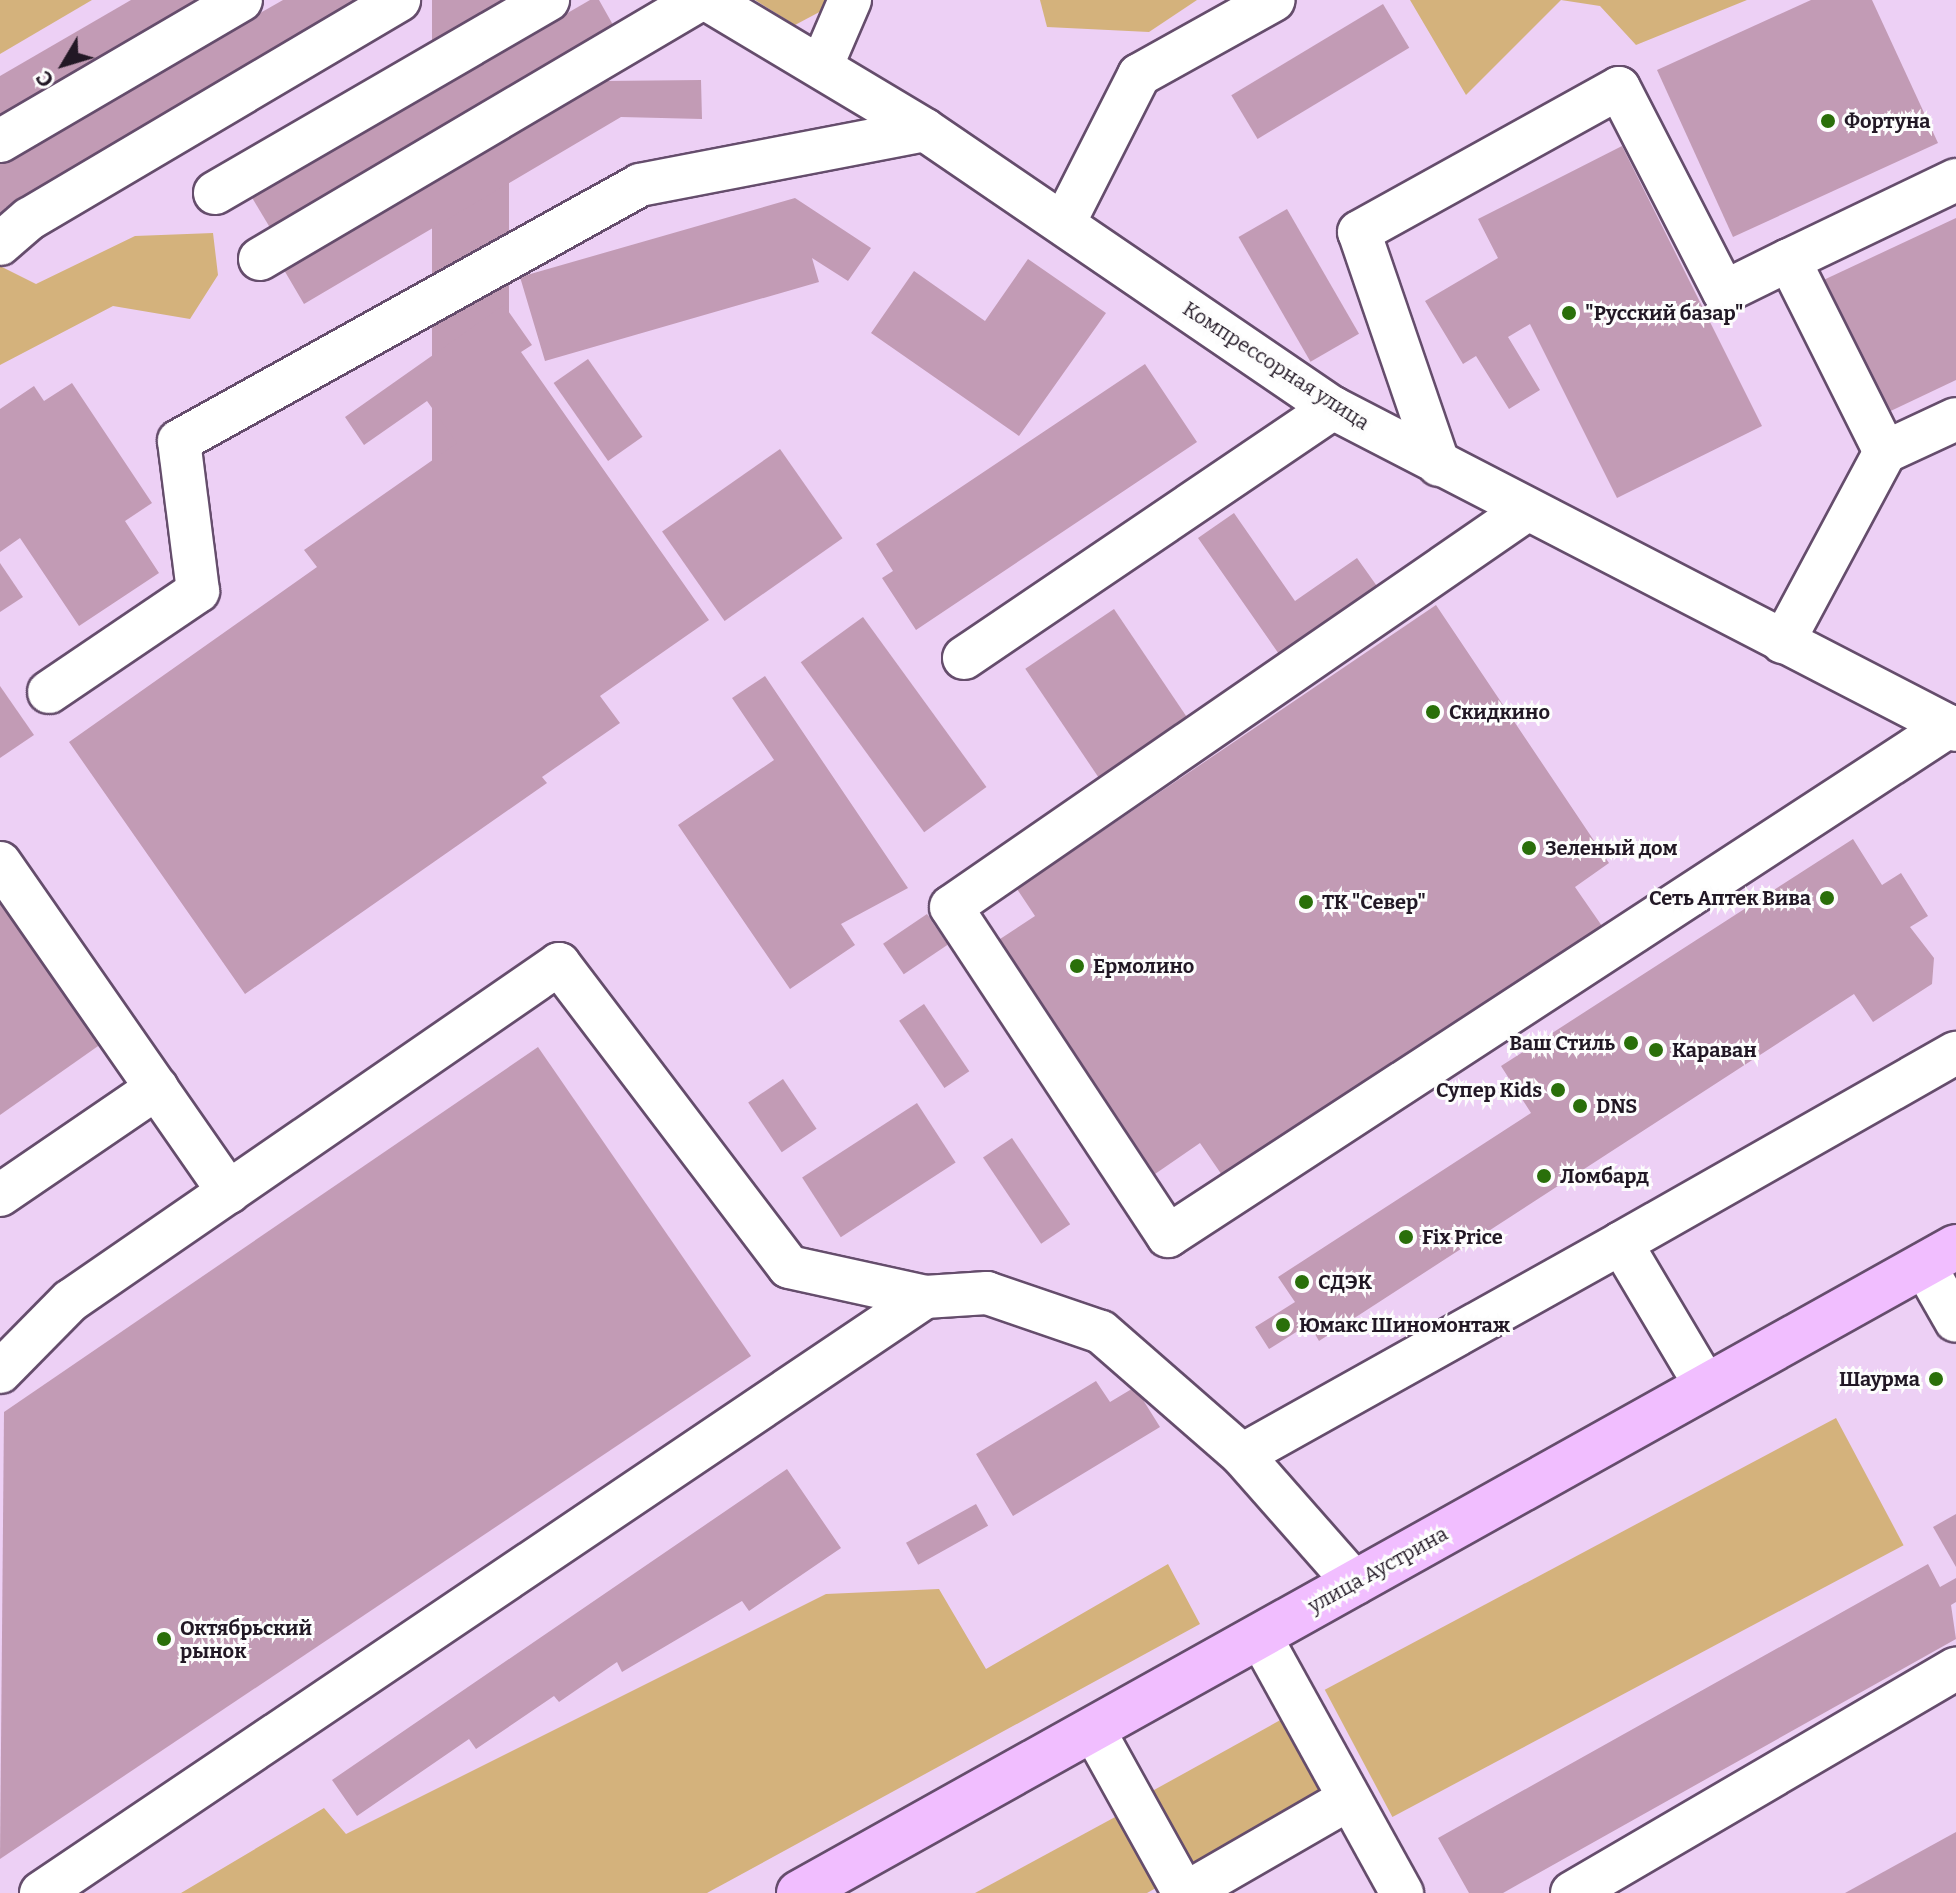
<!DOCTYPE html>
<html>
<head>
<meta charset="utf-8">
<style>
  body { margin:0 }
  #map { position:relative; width:1956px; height:1893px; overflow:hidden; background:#edd0f5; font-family:Bitter,serif }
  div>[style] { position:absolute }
  .green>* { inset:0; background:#d4b27c; transform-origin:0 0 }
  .building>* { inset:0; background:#c29bb5; transform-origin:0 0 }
  .roads { filter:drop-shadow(2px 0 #654d6c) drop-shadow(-2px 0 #654d6c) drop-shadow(0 2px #654d6c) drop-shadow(0 -2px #654d6c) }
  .minor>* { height:42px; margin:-21px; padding:0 21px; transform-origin:21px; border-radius:21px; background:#fff }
  .major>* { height:44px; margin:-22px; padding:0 22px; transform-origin:22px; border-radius:22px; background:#f1beff }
  .dots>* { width:22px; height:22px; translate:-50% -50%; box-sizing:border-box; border:4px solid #fdfdfd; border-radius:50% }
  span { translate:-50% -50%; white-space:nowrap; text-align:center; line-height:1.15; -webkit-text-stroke:6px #fdfdfd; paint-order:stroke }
  .poi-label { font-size:20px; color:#221825; font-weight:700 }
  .left { translate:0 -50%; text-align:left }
  .right { translate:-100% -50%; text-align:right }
  .street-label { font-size:20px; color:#221825 }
  .north { position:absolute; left:24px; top:24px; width:80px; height:80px; -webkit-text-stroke:6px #fdfdfd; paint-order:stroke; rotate:232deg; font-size:22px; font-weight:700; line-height:32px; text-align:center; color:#221825 }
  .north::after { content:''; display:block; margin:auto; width:28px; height:36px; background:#221825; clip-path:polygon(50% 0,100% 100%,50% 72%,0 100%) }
</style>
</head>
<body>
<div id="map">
  <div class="green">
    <div style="clip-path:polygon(0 0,92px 0,0 54px)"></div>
    <div style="clip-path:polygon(755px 0,842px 0,795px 25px)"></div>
    <div style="clip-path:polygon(1040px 0,1197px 0,1149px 32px,1047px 27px)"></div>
    <div style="clip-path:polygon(1410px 0,1747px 0,1636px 45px,1600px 6px,1561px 0,1466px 95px)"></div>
    <div style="clip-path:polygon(213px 233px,218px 275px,190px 319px,113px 306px,0 365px,0 266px,36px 284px,135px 236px)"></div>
    <div style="left:1836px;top:1418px;width:144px;height:579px;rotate:62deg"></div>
    <div style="clip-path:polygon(1168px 1564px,1200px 1624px,707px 1893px,181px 1893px,324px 1808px,346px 1834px,826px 1594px,939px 1589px,986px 1669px)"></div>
    <div style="left:1284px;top:1718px;width:87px;height:159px;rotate:61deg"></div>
    <div style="clip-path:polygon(1117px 1816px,1156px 1888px,1147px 1893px,975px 1893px)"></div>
  </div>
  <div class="building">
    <div style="clip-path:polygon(131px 0,213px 0,0 123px,0 76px)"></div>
    <div style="clip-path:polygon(283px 0,367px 0,5px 208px,13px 222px,0 229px,0 160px)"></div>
    <div style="left:432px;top:0;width:77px;height:471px"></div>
    <div style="clip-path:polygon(590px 0,599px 0,617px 32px,272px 231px,251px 196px)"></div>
    <div style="clip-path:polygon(1811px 0,1872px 0,1938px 143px,1733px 237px,1657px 70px)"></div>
    <div style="left:1383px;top:4px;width:51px;height:177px;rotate:59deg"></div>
    <div style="clip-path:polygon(701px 80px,702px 119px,621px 117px,304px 304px,284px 270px,604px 81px)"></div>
    <div style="clip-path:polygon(1622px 146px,1762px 426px,1617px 498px,1530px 324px,1508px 337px,1540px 390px,1509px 409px,1476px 356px,1463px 364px,1425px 301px,1498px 258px,1478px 219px)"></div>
    <div style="clip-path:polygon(795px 198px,871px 248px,848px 281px,812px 258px,819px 282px,545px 361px,520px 277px)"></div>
    <div style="left:1287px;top:209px;width:144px;height:56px;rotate:60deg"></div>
    <div style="clip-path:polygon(1956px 218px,1956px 380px,1878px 417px,1815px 284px)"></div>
    <div style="clip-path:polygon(1028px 259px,1106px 313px,1019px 436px,871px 333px,914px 271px,985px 321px)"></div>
    <div style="clip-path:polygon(504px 305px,532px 345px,521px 352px,709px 620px,600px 696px,620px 723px,542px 777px,547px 783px,245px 994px,69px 742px,317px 567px,304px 550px,457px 443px,427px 401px,364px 445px,345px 417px)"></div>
    <div style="left:588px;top:359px;width:95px;height:42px;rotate:55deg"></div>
    <div style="clip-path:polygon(1145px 364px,1197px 442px,916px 630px,882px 578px,893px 571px,876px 544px)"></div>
    <div style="clip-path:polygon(72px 383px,152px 503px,125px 521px,159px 573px,79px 626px,20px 538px,0 552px,0 409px,34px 386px,44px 401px)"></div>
    <div style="left:780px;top:449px;width:109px;height:144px;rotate:55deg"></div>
    <div style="clip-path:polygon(1234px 513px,1295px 601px,1357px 558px,1379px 589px,1281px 657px,1198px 538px)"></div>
    <div style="clip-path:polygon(0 563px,23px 597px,0 612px)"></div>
    <div style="clip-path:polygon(1436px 605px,1609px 863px,1575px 887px,1602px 926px,1226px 1181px,1200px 1143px,1155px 1174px,997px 941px,1035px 916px,1017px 889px)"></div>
    <div style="left:1114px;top:609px;width:135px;height:107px;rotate:56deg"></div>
    <div style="left:863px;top:617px;width:210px;height:77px;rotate:54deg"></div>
    <div style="clip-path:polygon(765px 676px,908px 888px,841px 924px,855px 945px,790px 989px,678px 825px,774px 760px,732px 698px)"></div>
    <div style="clip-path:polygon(0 686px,34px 735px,0 758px)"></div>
    <div style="clip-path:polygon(1853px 839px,1882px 885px,1901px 873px,1928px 916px,1910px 927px,1934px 958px,1932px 984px,1873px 1022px,1854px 994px,1319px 1341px,1309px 1324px,1269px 1349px,1255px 1327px,1295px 1302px,1278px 1277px,1531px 1113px,1501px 1066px)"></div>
    <div style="clip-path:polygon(0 900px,101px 1044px,0 1115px)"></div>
    <div style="left:927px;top:914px;width:37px;height:53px;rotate:56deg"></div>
    <div style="left:924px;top:1004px;width:81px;height:30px;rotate:56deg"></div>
    <div style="clip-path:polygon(538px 1047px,751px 1356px,0 1859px,4px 1412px)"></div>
    <div style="left:783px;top:1079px;width:60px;height:42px;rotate:56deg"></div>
    <div style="left:917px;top:1103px;width:71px;height:137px;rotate:57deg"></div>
    <div style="left:1012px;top:1138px;width:104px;height:35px;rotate:56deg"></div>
    <div style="clip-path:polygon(1096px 1381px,1110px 1402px,1135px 1387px,1160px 1427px,1013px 1516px,976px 1454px)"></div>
    <div style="clip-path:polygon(787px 1469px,841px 1548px,749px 1611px,742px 1601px,622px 1672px,617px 1662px,559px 1702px,554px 1696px,476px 1749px,469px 1739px,357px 1816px,332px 1780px)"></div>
    <div style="left:976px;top:1504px;width:25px;height:80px;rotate:61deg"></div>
    <div style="clip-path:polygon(1956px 1514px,1956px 1567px,1933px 1527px)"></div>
    <div style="clip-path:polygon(1928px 1564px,1940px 1587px,1956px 1578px,1956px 1602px,1951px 1605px,1956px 1639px,1503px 1893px,1469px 1893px,1438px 1838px)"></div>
    <div style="clip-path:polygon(1956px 1832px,1956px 1893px,1845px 1893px)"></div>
  </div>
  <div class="roads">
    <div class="minor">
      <div style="left:708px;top:0;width:253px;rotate:30.9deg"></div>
      <div style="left:925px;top:130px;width:494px;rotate:34.3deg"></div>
      <div style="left:1333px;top:408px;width:701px;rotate:27.33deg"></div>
      <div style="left:822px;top:65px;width:71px;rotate:-66.7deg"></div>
      <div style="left:0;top:141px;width:279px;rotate:-30.3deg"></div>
      <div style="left:215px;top:193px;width:385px;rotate:-30.1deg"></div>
      <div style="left:1064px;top:223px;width:166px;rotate:-63.1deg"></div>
      <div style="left:1139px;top:75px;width:154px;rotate:-29.1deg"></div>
      <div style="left:0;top:244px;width:38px;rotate:-41deg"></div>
      <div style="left:29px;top:219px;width:430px;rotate:-30.6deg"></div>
      <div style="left:260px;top:259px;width:510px;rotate:-30.54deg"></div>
      <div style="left:1789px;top:260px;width:185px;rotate:-25.6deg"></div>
      <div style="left:1885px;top:452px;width:78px;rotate:-24.9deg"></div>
      <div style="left:1439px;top:465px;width:246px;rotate:-108.9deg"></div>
      <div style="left:1359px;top:232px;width:297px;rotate:-29deg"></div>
      <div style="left:1619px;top:88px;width:229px;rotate:62.8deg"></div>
      <div style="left:1724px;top:292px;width:72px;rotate:-26.2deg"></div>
      <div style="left:1789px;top:260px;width:215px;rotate:63.4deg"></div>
      <div style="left:1885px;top:452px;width:216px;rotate:118.2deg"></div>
      <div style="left:1525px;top:511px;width:697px;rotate:145.4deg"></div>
      <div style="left:951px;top:907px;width:394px;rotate:56.6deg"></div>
      <div style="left:1168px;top:1236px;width:933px;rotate:-33.14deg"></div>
      <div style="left:964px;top:658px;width:446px;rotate:-34.1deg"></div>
      <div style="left:49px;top:692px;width:180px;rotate:-34.1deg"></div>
      <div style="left:198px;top:591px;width:151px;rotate:-97.2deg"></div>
      <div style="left:179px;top:441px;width:527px;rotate:-29.04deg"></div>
      <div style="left:640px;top:185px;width:290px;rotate:-10.9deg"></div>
      <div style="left:0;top:863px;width:401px;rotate:55.2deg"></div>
      <div style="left:0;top:1195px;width:190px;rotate:-34.3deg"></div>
      <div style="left:1621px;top:1243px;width:385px;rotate:-29.6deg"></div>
      <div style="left:1924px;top:1265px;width:64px;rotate:60.3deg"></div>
      <div style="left:0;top:1372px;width:100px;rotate:-45.4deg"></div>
      <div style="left:70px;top:1301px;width:594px;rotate:-34.57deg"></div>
      <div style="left:559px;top:964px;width:380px;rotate:52.8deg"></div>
      <div style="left:789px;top:1267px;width:139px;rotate:12.4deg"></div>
      <div style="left:1242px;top:1455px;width:434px;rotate:-29.2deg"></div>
      <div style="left:1621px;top:1243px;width:166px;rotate:59.3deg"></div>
      <div style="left:1260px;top:1636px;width:294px;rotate:61.1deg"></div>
      <div style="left:1093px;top:1729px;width:188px;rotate:61deg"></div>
      <div style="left:41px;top:1893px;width:1066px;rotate:-33.99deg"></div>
      <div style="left:925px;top:1297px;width:62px;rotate:-3.7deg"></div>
      <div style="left:987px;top:1293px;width:120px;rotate:18.9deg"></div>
      <div style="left:1101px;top:1332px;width:187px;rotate:41.1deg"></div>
      <div style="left:1242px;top:1455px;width:171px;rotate:48.6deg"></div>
      <div style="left:1186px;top:1893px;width:188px;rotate:-30deg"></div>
      <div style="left:1572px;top:1893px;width:445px;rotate:-30.3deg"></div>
    </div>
    <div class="major">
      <div style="left:799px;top:1893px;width:1325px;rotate:-29.18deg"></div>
    </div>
  </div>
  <div class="dots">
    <div style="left:1828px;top:121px;background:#2a6f0a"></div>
    <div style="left:1569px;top:313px;background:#2a6f0a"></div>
    <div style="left:1433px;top:712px;background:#2a6f0a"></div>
    <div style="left:1529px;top:848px;background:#2a6f0a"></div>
    <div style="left:1827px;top:898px;background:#2a6f0a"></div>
    <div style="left:1306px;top:902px;background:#2a6f0a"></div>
    <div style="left:1077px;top:966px;background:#2a6f0a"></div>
    <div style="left:1631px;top:1043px;background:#2a6f0a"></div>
    <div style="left:1656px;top:1050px;background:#2a6f0a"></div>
    <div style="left:1558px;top:1090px;background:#2a6f0a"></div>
    <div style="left:1580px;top:1106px;background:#2a6f0a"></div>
    <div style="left:1544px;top:1176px;background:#2a6f0a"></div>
    <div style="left:1406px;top:1237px;background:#2a6f0a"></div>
    <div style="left:1302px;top:1282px;background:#2a6f0a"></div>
    <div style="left:1283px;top:1325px;background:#2a6f0a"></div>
    <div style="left:1936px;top:1379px;background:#2a6f0a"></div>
    <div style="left:164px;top:1639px;background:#2a6f0a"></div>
  </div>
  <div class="poi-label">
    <span class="left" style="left:1844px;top:121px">Фортуна</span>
    <span class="left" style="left:1585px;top:313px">"Русский базар"</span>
    <span class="left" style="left:1449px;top:712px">Скидкино</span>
    <span class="left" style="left:1545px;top:848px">Зеленый дом</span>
    <span class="right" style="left:1811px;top:898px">Сеть Аптек Вива</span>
    <span class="left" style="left:1322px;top:902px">ТК "Север"</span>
    <span class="left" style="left:1093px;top:966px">Ермолино</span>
    <span class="right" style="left:1615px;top:1043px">Ваш Стиль</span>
    <span class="left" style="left:1672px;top:1050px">Караван</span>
    <span class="right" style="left:1542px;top:1090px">Супер Kids</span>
    <span class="left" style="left:1596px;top:1106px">DNS</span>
    <span class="left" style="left:1560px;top:1176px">Ломбард</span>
    <span class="left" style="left:1422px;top:1237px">Fix Price</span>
    <span class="left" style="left:1318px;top:1282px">СДЭК</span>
    <span class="left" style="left:1299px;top:1325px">Юмакс Шиномонтаж</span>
    <span class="right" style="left:1920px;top:1379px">Шаурма</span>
    <span class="left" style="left:180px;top:1640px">Октябрьский<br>рынок</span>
  </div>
  <div class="street-label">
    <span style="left:1276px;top:366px;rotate:33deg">Компрессорная улица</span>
    <span style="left:1378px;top:1570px;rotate:-29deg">улица Аустрина</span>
  </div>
  <div class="north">С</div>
</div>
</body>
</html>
